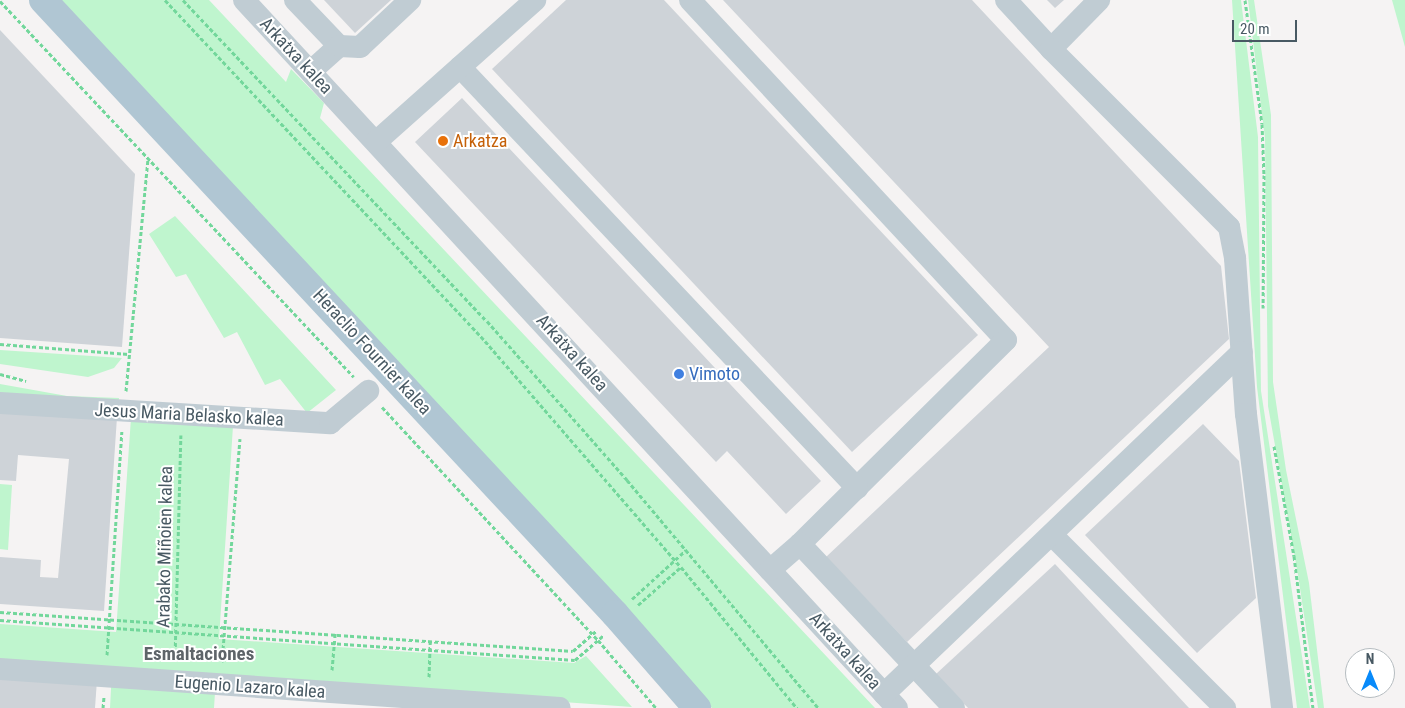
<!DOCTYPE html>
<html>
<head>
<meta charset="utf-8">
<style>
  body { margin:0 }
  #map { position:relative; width:1405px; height:708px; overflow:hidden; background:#f5f3f3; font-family:"Roboto Condensed",sans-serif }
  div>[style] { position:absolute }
  .green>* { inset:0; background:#bff5ce }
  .building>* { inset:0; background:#ced3d8 }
  .path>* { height:3px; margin-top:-1.5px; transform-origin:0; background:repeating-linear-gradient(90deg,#72d79b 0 4px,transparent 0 6.5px) }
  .minor>* { height:22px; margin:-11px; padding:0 11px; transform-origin:11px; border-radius:11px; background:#c0ccd3 }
  .major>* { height:28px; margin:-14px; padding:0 14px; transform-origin:14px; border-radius:14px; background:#b0c6d3 }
  .dots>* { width:14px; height:14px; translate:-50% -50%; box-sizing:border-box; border:2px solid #fff; border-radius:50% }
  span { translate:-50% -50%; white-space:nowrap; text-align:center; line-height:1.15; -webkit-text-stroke:4px #fff; paint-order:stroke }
  .street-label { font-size:18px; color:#485963 }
  .food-label { font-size:18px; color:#c56008 }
  .left { translate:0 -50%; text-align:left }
  .shop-label { font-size:18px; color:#366cbe }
  .neighbourhood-label { font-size:19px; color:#5e6469; font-weight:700 }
  .north { position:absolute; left:1345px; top:648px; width:50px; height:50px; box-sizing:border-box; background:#fff; border:1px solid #b6bdc1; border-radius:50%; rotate:0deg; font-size:14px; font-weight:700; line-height:20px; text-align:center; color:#485963 }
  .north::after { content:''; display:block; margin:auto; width:18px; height:22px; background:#088afa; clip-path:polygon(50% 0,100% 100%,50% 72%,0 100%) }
  .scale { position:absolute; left:1232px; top:20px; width:65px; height:22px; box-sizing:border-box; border:2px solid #485963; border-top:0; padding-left:6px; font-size:15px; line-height:18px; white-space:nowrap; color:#485963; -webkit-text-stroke:4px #fff; paint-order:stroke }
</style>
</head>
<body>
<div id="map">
  <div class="green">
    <div style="clip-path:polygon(60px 0,209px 0,286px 82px,291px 69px,324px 103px,320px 118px,875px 708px,712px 708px,636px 619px)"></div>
    <div style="clip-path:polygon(1232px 0,1241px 0,1258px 137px,1261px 391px,1310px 708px,1297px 708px,1257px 387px)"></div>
    <div style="clip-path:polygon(1248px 0,1254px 0,1271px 115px,1273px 382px,1286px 470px,1309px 583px,1324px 708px,1318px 708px,1298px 575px,1268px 406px,1265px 138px)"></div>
    <div style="clip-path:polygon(1392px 0,1405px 0,1405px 47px)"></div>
    <div style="clip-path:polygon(175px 216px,336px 390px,307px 413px,280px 379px,265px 385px,237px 332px,224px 338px,186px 274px,176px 277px,149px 234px)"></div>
    <div style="clip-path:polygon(0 350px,122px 358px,114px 368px,88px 377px,0 364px)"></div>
    <div style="clip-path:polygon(0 384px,67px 396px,119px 398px,118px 406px,0 397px)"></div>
    <div style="clip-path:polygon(131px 418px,233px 426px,219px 639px,574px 663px,586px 656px,632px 707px,216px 677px,214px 708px,110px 708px,112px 670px,0 662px,0 624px,116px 632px)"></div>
    <div style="clip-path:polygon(0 484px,12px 485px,8px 550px,0 549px)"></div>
  </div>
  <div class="building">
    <div style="clip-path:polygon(324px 0,391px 0,355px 33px)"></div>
    <div style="clip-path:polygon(566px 0,664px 0,978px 335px,852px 452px,492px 69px)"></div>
    <div style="clip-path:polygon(723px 0,972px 0,1221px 266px,1229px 339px,907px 642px,826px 557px,1049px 347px)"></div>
    <div style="clip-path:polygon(1047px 0,1064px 0,1055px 8px)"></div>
    <div style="clip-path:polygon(0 30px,135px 174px,122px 347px,0 338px)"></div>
    <div style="clip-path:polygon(462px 98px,821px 481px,786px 514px,727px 451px,716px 462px,415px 142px)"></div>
    <div style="clip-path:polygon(0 409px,117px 417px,104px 611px,0 604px,0 557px,41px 560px,40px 577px,58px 578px,69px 459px,18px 455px,16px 481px,0 480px)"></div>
    <div style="clip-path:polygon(1203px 424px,1239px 461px,1256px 598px,1197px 653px,1085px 535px)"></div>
    <div style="clip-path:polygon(1055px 564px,1189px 708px,968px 708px,936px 674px)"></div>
    <div style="clip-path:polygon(0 674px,97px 680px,95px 708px,0 708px)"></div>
  </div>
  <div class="path">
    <div style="left:165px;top:0;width:468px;rotate:46.8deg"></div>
    <div style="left:485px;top:341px;width:299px;rotate:49.1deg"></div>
    <div style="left:681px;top:567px;width:183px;rotate:50.6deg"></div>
    <div style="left:183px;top:0;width:442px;rotate:46.6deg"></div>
    <div style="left:487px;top:321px;width:212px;rotate:48.6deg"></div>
    <div style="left:627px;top:480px;width:297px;rotate:50deg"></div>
    <div style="left:1245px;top:0;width:125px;rotate:82.2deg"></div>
    <div style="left:1262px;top:124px;width:51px;rotate:87.8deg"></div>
    <div style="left:1264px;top:175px;width:133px;rotate:90.4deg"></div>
    <div style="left:0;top:1px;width:516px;rotate:46.73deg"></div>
    <div style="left:0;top:344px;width:129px;rotate:4.4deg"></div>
    <div style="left:0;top:374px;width:27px;rotate:15deg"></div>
    <div style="left:126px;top:391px;width:233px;rotate:-84.6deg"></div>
    <div style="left:382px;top:407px;width:318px;rotate:47.2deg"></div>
    <div style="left:598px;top:640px;width:89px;rotate:49.5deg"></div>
    <div style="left:1274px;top:446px;width:112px;rotate:79.7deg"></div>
    <div style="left:1294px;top:556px;width:153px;rotate:82.9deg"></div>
    <div style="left:632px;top:599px;width:73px;rotate:-42.2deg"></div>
    <div style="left:638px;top:605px;width:57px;rotate:-41.5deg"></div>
    <div style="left:0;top:612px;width:574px;rotate:3.89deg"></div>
    <div style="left:573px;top:651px;width:32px;rotate:-41deg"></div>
    <div style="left:0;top:620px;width:576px;rotate:3.98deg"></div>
    <div style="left:575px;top:660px;width:38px;rotate:-41deg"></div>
    <div style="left:107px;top:655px;width:224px;rotate:-86.2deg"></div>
    <div style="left:175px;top:659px;width:224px;rotate:-88.5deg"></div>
    <div style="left:222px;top:662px;width:224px;rotate:-85.4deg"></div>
    <div style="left:332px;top:670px;width:37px;rotate:-85deg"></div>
    <div style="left:429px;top:677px;width:36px;rotate:-88deg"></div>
    <div style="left:103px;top:708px;width:12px;rotate:-85deg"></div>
  </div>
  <div class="minor">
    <div style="left:244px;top:0;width:963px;rotate:47.31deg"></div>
    <div style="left:295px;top:0;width:64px;rotate:46.3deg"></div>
    <div style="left:339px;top:46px;width:38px;rotate:138deg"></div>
    <div style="left:690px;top:0;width:464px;rotate:47.1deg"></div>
    <div style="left:1006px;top:340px;width:290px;rotate:135.3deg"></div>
    <div style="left:800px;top:544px;width:225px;rotate:46.8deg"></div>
    <div style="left:1006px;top:0;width:67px;rotate:47.4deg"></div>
    <div style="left:1051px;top:49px;width:69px;rotate:-45.6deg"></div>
    <div style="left:339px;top:46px;width:21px;rotate:3deg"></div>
    <div style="left:360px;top:47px;width:69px;rotate:-43.2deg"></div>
    <div style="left:1051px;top:49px;width:252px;rotate:45deg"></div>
    <div style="left:1229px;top:227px;width:32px;rotate:79deg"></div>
    <div style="left:1235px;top:258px;width:156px;rotate:86deg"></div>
    <div style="left:1246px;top:414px;width:296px;rotate:83deg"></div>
    <div style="left:460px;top:67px;width:579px;rotate:46.68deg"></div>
    <div style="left:377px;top:141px;width:212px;rotate:-41.7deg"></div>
    <div style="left:0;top:403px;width:331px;rotate:3.5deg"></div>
    <div style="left:330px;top:423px;width:50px;rotate:-40.1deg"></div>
    <div style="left:1052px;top:535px;width:245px;rotate:45deg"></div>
    <div style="left:770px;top:570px;width:40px;rotate:-41deg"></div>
    <div style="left:0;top:669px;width:561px;rotate:3.98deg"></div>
    <div style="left:884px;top:694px;width:495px;rotate:-43.7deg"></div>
  </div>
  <div class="major">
    <div style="left:43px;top:0;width:839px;rotate:47.03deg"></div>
    <div style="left:615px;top:614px;width:125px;rotate:48.9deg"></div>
  </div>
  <div class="dots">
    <div style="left:443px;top:141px;background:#e8710a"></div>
    <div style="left:679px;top:374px;background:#3f7fe0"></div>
  </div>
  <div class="street-label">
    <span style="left:296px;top:56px;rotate:47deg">Arkatxa kalea</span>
    <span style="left:372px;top:352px;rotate:47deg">Heraclio Fournier kalea</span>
    <span style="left:572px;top:353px;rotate:48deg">Arkatxa kalea</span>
    <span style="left:189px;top:415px;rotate:3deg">Jesus Maria Belasko kalea</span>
    <span style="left:165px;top:547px;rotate:-89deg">Arabako Miñoien kalea</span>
    <span style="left:845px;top:651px;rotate:48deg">Arkatxa kalea</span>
    <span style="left:250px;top:687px;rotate:4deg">Eugenio Lazaro kalea</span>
  </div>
  <div class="food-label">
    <span class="left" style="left:453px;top:141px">Arkatza</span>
  </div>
  <div class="shop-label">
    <span class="left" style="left:689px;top:374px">Vimoto</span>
  </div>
  <div class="neighbourhood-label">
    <span style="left:199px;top:654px">Esmaltaciones</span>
  </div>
  <div class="north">N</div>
  <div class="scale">20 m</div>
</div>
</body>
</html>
